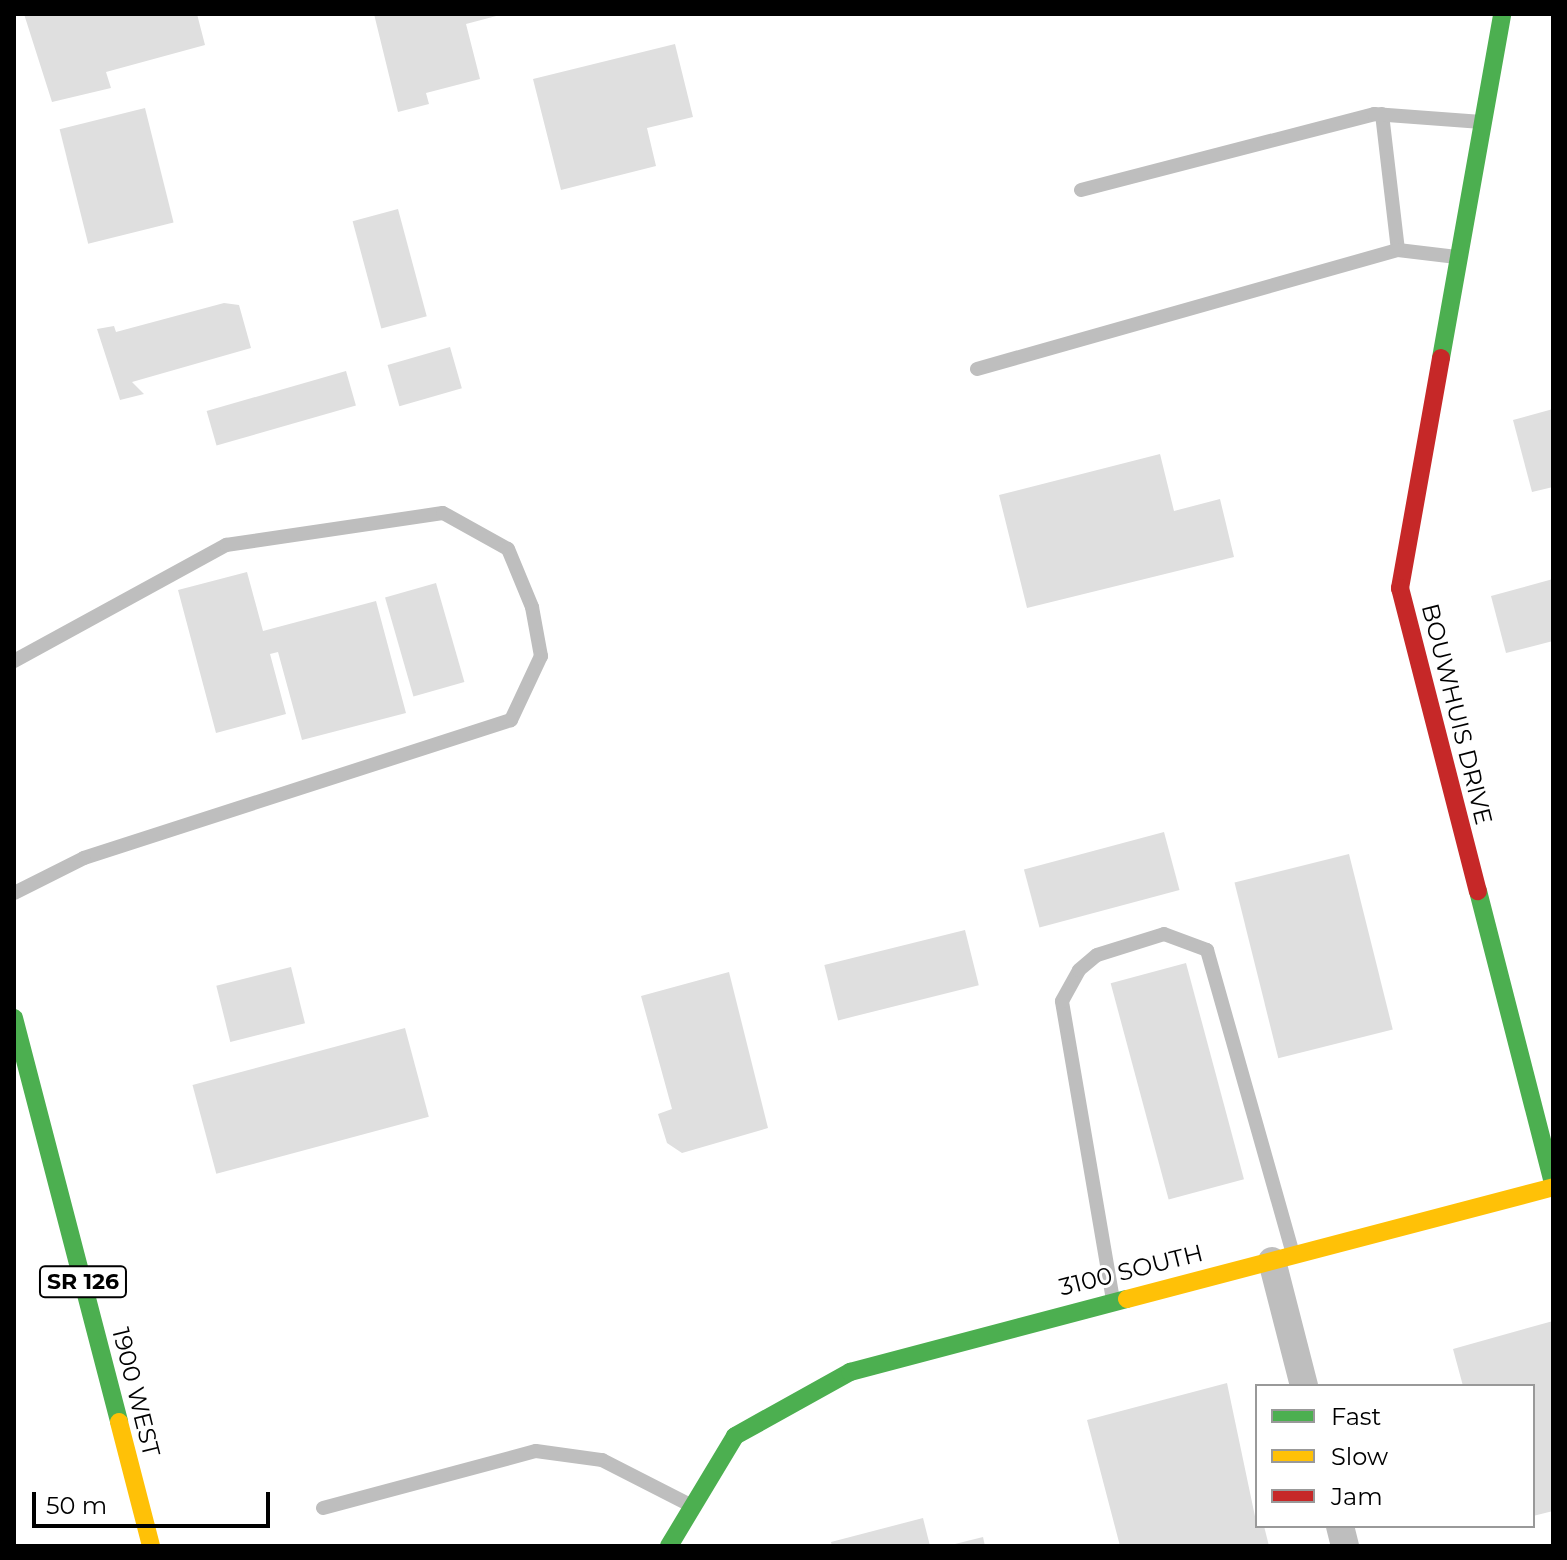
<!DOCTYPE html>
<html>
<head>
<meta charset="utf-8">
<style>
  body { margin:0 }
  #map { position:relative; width:1567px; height:1560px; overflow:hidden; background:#fff; font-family:Montserrat,sans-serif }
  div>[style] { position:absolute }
  .building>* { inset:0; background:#dfdfdf; transform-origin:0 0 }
  .lane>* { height:14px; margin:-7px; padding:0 7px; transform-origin:7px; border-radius:7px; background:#bebebe }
  .street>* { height:28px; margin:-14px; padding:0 14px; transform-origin:14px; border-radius:14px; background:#bebebe }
  .fast>* { height:18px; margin:-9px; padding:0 9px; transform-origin:9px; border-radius:9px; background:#4caf50 }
  .slow>* { height:18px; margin:-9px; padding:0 9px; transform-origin:9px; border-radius:9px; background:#ffc107 }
  .jam>* { height:18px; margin:-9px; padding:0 9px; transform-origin:9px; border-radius:9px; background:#c62828 }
  span { translate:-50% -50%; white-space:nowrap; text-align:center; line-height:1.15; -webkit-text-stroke:6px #fff; paint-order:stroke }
  .shield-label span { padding:2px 6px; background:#fff; border:2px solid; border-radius:6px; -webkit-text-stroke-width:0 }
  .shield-label { font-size:22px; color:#000; font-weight:700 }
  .street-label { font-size:24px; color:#000 }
  .frame { position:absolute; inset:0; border:16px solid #000; pointer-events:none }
  .legend { position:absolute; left:1255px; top:1384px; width:280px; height:144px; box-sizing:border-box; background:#fff; border:2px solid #999; margin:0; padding:10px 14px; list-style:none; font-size:24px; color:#000 }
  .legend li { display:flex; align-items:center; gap:16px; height:40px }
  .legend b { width:40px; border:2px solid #999 }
  .scale { position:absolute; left:32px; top:1492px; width:238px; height:36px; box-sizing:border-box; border:4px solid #000; border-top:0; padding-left:10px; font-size:24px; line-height:28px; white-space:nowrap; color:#000; -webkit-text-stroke:6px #fff; paint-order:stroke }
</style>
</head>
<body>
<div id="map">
  <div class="building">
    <div style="clip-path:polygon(24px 14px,197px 14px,205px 45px,106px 72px,111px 88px,52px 102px)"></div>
    <div style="clip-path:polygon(374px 14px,500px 14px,500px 15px,466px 24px,480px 79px,426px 93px,429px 104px,398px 112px)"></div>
    <div style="clip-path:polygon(675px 44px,693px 117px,647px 128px,656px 166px,561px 190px,533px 79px)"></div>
    <div style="left:145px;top:108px;width:118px;height:88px;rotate:76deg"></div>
    <div style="left:398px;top:209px;width:111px;height:47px;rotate:75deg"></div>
    <div style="clip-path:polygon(224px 303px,239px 305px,251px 348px,132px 382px,144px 394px,120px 400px,97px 329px,114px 326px,116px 332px)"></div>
    <div style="left:450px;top:347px;width:43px;height:65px;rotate:74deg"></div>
    <div style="left:346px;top:371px;width:36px;height:145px;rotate:74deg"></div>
    <div style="clip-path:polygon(1553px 409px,1553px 487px,1532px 492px,1513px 420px)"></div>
    <div style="clip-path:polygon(1160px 454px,1174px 511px,1220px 499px,1234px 557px,1027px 608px,999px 495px)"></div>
    <div style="clip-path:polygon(247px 572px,263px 631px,376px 601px,406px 713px,302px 740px,278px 652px,270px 654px,286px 714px,216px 733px,178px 590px)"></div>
    <div style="clip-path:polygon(1553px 579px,1553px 641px,1506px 653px,1491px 596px)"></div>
    <div style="left:436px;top:583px;width:103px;height:53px;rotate:74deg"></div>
    <div style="left:1164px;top:832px;width:60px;height:145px;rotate:75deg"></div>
    <div style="left:1349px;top:854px;width:181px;height:118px;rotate:76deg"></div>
    <div style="left:965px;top:930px;width:57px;height:145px;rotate:76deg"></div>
    <div style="left:1186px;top:963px;width:224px;height:78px;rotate:75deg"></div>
    <div style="left:291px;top:967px;width:58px;height:77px;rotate:76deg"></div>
    <div style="clip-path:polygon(729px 972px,768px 1128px,682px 1153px,667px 1143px,658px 1114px,672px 1109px,641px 996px)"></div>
    <div style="left:405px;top:1028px;width:92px;height:220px;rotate:75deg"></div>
    <div style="clip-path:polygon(1553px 1321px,1553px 1511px,1533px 1516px,1533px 1386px,1463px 1386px,1453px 1349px)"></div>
    <div style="clip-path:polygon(1227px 1383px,1257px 1526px,1264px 1526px,1269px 1546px,1120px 1546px,1087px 1420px)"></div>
    <div style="clip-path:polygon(923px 1518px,930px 1546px,832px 1546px,831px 1542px)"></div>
    <div style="clip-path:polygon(983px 1537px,985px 1546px,952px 1546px,951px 1545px)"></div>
  </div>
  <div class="lane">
    <div style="left:1382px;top:114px;width:137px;rotate:83.3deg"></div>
    <div style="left:1398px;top:250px;width:59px;rotate:6.8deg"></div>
    <div style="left:1081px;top:190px;width:303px;rotate:-14.5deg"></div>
    <div style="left:1374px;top:114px;width:108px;rotate:4.2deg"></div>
    <div style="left:977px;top:369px;width:437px;rotate:-15.8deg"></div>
    <div style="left:14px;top:661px;width:242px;rotate:-28.7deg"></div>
    <div style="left:226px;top:545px;width:219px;rotate:-8.4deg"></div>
    <div style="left:443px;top:513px;width:74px;rotate:29deg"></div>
    <div style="left:508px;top:549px;width:63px;rotate:67.5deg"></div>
    <div style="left:532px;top:607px;width:50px;rotate:79.6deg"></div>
    <div style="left:541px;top:656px;width:71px;rotate:115.1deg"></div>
    <div style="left:511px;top:720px;width:449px;rotate:162.1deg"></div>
    <div style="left:84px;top:858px;width:78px;rotate:153.4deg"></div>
    <div style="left:1113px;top:1300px;width:303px;rotate:-99.7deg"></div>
    <div style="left:1062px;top:1001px;width:35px;rotate:-61deg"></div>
    <div style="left:1079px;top:970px;width:23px;rotate:-40deg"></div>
    <div style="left:1097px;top:955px;width:70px;rotate:-17.4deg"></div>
    <div style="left:1164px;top:934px;width:46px;rotate:20.4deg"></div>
    <div style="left:1207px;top:950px;width:316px;rotate:74.2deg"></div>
    <div style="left:323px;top:1508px;width:220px;rotate:-15deg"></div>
    <div style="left:536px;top:1451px;width:67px;rotate:7.8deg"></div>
    <div style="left:602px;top:1460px;width:99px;rotate:27.1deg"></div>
  </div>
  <div class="street">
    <div style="left:1272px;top:1261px;width:129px;rotate:75.6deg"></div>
    <div style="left:1340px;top:1526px;width:21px;rotate:76deg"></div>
  </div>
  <div class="fast">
    <div style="left:1441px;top:358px;width:349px;rotate:-79.9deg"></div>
    <div style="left:1478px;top:891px;width:302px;rotate:75.6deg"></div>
    <div style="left:14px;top:1018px;width:417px;rotate:75.4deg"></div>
    <div style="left:669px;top:1546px;width:128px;rotate:-59deg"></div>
    <div style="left:735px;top:1436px;width:132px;rotate:-29.1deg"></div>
    <div style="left:850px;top:1372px;width:286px;rotate:-14.8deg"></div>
  </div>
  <div class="slow">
    <div style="left:1127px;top:1299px;width:440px;rotate:-14.7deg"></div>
    <div style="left:119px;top:1422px;width:128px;rotate:75.5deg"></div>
  </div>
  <div class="jam">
    <div style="left:1441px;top:358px;width:234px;rotate:100.1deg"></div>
    <div style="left:1400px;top:588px;width:313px;rotate:75.6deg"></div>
  </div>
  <div class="shield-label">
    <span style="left:83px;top:1282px">SR 126</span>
  </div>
  <div class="street-label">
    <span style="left:1457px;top:714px;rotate:76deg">BOUWHUIS DRIVE</span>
    <span style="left:1131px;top:1270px;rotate:-14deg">3100 SOUTH</span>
    <span style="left:136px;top:1392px;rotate:76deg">1900 WEST</span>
  </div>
  <div class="frame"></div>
  <ul class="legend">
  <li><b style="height:10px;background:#4caf50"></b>Fast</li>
  <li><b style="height:10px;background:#ffc107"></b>Slow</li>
  <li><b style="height:10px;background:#c62828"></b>Jam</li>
  </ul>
  <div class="scale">50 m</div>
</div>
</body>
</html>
